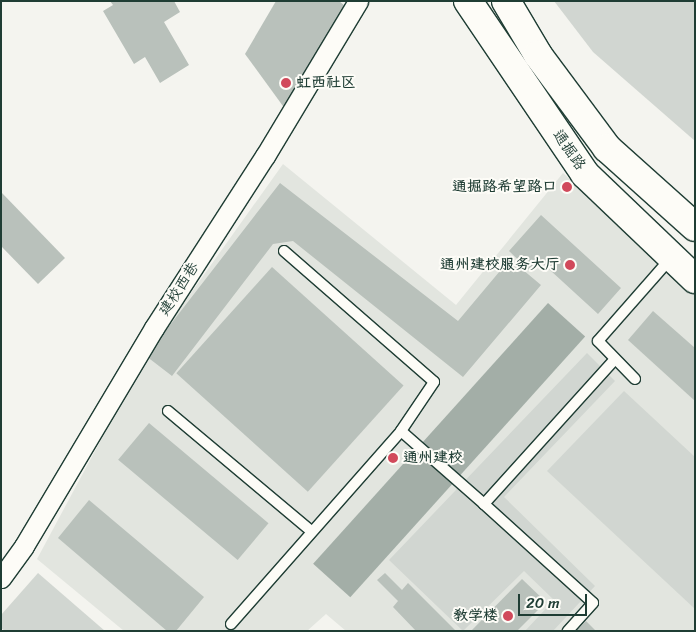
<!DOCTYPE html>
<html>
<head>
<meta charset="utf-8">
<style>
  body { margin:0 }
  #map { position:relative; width:696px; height:632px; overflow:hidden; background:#f4f4ef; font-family:Sriracha,"LXGW WenKai TC",sans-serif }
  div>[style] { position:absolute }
  .built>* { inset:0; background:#e2e5df }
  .green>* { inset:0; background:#d1d6d1 }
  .water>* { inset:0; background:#a3aea7; transform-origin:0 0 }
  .building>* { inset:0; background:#b9c1bb; transform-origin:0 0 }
  .roads { filter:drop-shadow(1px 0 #1f3d34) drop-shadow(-1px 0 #1f3d34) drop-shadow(0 1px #1f3d34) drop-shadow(0 -1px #1f3d34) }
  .service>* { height:10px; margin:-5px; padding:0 5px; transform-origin:5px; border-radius:5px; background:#fdfcf7 }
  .minor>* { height:19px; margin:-9.5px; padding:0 9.5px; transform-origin:9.5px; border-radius:9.5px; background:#fdfcf7 }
  .secondary>* { height:28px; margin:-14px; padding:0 14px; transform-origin:14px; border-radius:14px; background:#fdfcf7 }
  .dots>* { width:14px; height:14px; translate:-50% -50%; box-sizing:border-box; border:2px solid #fdfcf7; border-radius:50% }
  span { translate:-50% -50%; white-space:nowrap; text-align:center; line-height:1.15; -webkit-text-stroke:4px #fdfcf7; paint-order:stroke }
  .poi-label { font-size:15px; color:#1f3d34; font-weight:700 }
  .left { translate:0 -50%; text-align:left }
  .right { translate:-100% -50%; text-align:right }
  .street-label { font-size:15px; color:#1f3d34 }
  .frame { position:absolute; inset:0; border:2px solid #1f3d34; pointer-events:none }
  .scale { position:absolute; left:518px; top:594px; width:69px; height:22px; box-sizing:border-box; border:2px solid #1f3d34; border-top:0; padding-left:6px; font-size:15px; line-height:18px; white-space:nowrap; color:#1f3d34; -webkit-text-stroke:4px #fdfcf7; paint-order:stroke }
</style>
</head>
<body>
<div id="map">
  <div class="built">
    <div style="clip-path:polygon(283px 164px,456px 305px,563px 173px,695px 293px,695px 631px,346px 631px,326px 614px,307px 631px,124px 631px,37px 559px,146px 356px)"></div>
  </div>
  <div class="green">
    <div style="clip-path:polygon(554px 1px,695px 1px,695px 141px,593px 52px)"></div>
    <div style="clip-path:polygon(587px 353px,615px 381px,504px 497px,595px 586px,553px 631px,525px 631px,554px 600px,524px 571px,463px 631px,389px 560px)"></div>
    <div style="clip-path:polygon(624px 391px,695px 457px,695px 609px,547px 471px)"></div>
    <div style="clip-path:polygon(38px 573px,105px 631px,5px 631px,1px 628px,1px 615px)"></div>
  </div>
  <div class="water">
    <div style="left:548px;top:303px;width:50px;height:351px;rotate:42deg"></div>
  </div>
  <div class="building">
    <div style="clip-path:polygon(110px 1px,174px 1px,180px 12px,164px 22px,189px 65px,160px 83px,145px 57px,134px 64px,103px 11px,113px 5px)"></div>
    <div style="clip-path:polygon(276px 1px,339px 1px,350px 10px,288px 113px,245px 54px)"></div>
    <div style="clip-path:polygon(280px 183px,458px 321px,510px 259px,541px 285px,463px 377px,293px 241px,273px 244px,172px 376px,146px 356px)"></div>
    <div style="clip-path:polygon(1px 192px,65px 258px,38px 284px,1px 246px)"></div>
    <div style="clip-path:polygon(541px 215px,621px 288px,598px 314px,539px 260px,529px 270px,509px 251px)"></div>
    <div style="left:272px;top:267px;width:177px;height:143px;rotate:42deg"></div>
    <div style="clip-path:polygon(653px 311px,695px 348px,695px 401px,628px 340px)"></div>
    <div style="left:149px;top:423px;width:156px;height:48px;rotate:40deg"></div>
    <div style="clip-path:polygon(89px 500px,204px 597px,176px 631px,167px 631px,58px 538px)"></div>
    <div style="clip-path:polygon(385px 573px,402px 590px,408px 583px,456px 631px,416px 631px,393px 607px,398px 601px,377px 580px)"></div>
    <div style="clip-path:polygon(522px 579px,546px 602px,517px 631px,471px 631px)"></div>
    <div style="clip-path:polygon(586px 621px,596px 631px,576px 631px)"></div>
  </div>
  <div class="roads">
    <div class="service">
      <div style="left:284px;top:251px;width:199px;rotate:41.1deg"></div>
      <div style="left:434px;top:382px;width:59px;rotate:124deg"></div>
      <div style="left:401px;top:431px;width:111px;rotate:41.3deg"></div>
      <div style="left:484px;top:504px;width:195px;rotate:-47.9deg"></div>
      <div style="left:635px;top:379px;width:53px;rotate:-134.2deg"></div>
      <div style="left:598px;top:341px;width:111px;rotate:-48.7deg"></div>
      <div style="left:168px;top:411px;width:187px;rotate:40deg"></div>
      <div style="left:484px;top:504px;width:147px;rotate:42.2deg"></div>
      <div style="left:593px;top:603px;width:38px;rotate:132deg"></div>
      <div style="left:231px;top:624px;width:257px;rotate:-48.6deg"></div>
    </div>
    <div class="minor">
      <div style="left:1px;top:578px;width:39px;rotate:-54deg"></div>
      <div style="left:24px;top:546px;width:254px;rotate:-59.2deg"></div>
      <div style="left:154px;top:328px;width:205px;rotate:-57.2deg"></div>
      <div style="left:265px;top:156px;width:181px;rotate:-59deg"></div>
    </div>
    <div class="secondary">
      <div style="left:468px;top:1px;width:209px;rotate:55.9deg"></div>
      <div style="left:585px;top:174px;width:152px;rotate:43.7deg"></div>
      <div style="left:506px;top:1px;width:63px;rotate:59.3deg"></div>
      <div style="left:538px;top:55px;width:116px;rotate:53.4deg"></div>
      <div style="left:607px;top:148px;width:118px;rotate:41.9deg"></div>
    </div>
  </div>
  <div class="dots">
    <div style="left:286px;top:83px;background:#d1495b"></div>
    <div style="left:567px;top:187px;background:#d1495b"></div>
    <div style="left:570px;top:265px;background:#d1495b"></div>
    <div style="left:393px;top:458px;background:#d1495b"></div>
    <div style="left:508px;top:616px;background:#d1495b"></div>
  </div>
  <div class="poi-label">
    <span class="left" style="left:296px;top:83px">虹西社区</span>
    <span class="right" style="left:557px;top:187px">通掘路希望路口</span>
    <span class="right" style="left:560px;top:265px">通州建校服务大厅</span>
    <span class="left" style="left:403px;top:458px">通州建校</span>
    <span class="right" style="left:498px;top:616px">教学楼</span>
  </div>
  <div class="street-label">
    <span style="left:569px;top:150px;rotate:55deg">通掘路</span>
    <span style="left:179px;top:289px;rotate:-57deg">建校西巷</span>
  </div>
  <div class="frame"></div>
  <div class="scale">20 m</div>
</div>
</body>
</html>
